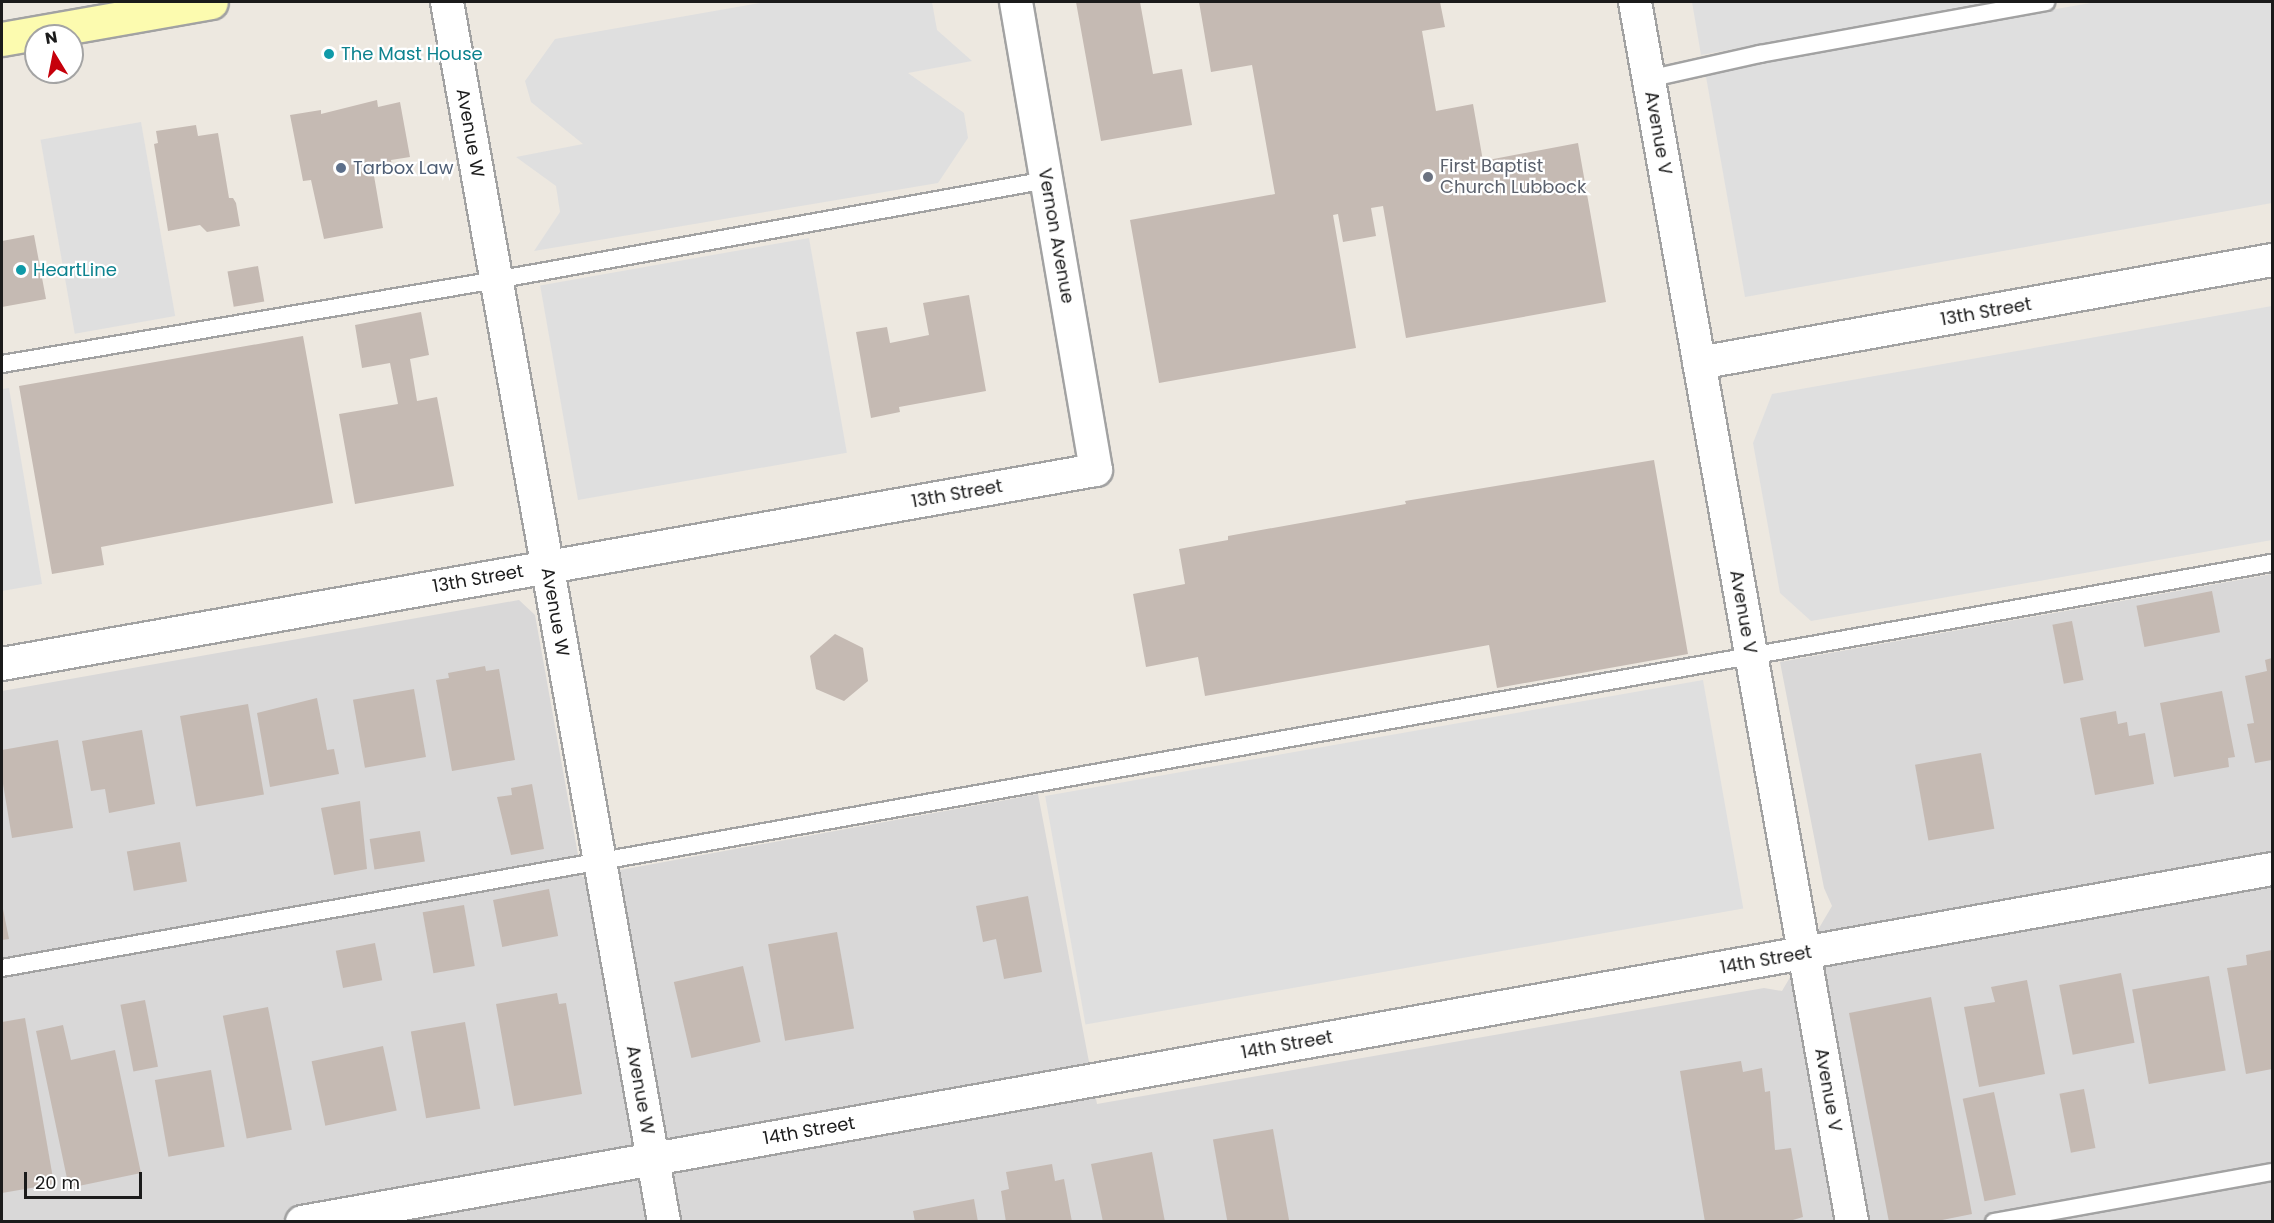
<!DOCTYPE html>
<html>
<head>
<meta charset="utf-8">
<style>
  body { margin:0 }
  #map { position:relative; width:2274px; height:1223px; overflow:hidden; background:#ede8e0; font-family:Poppins,sans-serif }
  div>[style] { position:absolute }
  .residential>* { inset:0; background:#d9d8d8 }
  .parking>* { inset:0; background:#dfdfdf; transform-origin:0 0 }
  .building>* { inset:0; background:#c5bab3; transform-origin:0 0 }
  .roads { filter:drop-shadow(2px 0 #a2a2a2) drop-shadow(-2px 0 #a2a2a2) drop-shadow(0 2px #a2a2a2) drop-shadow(0 -2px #a2a2a2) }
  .lane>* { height:16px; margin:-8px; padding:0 8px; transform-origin:8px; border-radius:8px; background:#fff }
  .street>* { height:32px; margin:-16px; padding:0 16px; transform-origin:16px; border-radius:16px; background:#fff }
  .secondary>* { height:33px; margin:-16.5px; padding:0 16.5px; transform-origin:16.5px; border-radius:16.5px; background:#fcfbaf }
  .dots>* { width:16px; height:16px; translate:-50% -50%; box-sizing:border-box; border:3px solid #fff; border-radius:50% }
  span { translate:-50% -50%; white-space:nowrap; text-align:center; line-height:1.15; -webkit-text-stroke:4.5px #fff; paint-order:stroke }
  .culture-label { font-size:18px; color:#0d838f }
  .left { translate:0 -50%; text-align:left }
  .street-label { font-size:18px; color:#1b1b1b }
  .worship-label { font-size:18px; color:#5b616d }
  .service-label { font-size:18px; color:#4e5e75 }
  .frame { position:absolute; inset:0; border:3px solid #1b1b1b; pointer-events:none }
  .north { position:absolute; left:24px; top:24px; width:60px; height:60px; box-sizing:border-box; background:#fff; border:2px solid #a4a4a4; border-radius:50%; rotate:350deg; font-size:16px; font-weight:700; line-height:24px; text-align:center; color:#1b1b1b }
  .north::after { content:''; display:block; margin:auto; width:21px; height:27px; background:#c6000b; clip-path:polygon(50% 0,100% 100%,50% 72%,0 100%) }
  .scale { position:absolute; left:24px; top:1172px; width:118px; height:27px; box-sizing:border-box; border:3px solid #1b1b1b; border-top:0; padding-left:8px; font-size:18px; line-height:21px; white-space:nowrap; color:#1b1b1b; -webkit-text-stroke:4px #fff; paint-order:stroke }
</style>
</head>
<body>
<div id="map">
  <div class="residential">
    <div style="clip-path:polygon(2272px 574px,2272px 1221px,2px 1222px,2px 691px,519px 600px,535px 615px,582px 877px,1038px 794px,1097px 1104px,1764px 988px,1782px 991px,1832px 906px,1824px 888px,1780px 662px)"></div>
  </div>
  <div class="parking">
    <div style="clip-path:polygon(765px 2px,932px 2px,937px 30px,972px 61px,908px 73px,964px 113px,968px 138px,938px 183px,534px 251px,560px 212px,556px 186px,516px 157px,583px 144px,531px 102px,525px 81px,555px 39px)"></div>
    <div style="clip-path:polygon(1692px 2px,1994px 2px,1701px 55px)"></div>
    <div style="clip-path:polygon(2096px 2px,2272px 2px,2272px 203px,1745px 297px,1705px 71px)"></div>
    <div style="left:141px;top:122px;width:197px;height:102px;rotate:80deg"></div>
    <div style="left:809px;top:238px;width:218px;height:273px;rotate:80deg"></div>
    <div style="clip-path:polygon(2272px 306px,2272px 540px,1811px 621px,1780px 593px,1753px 443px,1772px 394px)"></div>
    <div style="clip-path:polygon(9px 388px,42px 584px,2px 591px,2px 389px)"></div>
    <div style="left:1703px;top:680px;width:232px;height:668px;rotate:80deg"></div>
  </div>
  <div class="building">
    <div style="clip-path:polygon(1076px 2px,1140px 2px,1153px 74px,1182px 69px,1192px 125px,1101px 141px)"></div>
    <div style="clip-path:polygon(1199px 2px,1440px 2px,1445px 27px,1422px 31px,1436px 111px,1473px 104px,1483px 161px,1578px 143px,1606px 302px,1406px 338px,1383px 206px,1371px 208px,1376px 236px,1343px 242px,1338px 214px,1333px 215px,1356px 348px,1159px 383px,1130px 220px,1275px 194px,1252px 65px,1211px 72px)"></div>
    <div style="clip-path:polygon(377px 100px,378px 107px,400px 102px,410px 157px,391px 160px,392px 166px,373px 170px,383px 228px,324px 239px,311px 180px,303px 181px,290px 115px,321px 110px,321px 114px)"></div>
    <div style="clip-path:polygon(196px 125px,198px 136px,218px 133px,229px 198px,233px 198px,236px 203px,240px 226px,207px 232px,200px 225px,168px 231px,154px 144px,158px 143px,156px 131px)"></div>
    <div style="clip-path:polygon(34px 235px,46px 299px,2px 307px,2px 241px)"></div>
    <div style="left:258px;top:266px;width:36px;height:31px;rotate:80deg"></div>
    <div style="clip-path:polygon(969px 295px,986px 391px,899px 407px,900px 412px,871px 418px,856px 332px,887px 327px,890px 343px,929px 335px,923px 303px)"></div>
    <div style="clip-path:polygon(421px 312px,429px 355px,410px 359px,417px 401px,437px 397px,454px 486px,355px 504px,339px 414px,398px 404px,390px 363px,362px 368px,355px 325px)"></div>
    <div style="clip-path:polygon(303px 336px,333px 503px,101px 547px,104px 565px,52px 574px,19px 386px)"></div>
    <div style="clip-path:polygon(1654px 460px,1688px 654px,1497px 688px,1489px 645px,1205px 696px,1198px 657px,1146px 667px,1133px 594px,1185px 584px,1179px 549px,1228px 540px,1228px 536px,1406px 504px,1405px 501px)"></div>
    <div style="left:2212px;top:591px;width:42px;height:77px;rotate:79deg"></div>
    <div style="left:2072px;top:621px;width:60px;height:20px;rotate:79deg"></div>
    <div style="clip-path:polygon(835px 634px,863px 648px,868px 681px,844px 701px,816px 689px,810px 656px)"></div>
    <div style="clip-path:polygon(2272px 658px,2272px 760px,2255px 763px,2247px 724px,2254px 723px,2245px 676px,2267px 671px,2265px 660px)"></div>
    <div style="clip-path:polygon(485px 666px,486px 671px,499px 669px,515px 760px,452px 771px,436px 680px,449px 678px,448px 673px)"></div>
    <div style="left:414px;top:689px;width:69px;height:62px;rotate:80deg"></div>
    <div style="clip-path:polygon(2222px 691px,2235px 757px,2228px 758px,2229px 767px,2174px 777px,2160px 703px)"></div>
    <div style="clip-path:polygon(317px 698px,327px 750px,334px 749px,339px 774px,270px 787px,257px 713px)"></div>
    <div style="left:248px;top:704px;width:92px;height:69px;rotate:80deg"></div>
    <div style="clip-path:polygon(2116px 711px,2118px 724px,2127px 722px,2129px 736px,2145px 733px,2154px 784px,2095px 795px,2080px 718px)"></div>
    <div style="clip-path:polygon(142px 730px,155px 804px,109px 813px,105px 789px,91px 791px,82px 741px)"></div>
    <div style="clip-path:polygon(58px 740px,73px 828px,12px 838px,2px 778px,2px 750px)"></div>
    <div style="left:1981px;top:753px;width:77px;height:67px;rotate:80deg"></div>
    <div style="clip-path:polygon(532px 784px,544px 849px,511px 855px,497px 797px,512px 795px,511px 788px)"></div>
    <div style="clip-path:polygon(360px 801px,367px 869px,334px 875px,321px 808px)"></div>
    <div style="left:420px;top:831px;width:31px;height:51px;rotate:81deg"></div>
    <div style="left:180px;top:842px;width:40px;height:54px;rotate:80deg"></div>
    <div style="left:549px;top:889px;width:48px;height:57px;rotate:79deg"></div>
    <div style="clip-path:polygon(1028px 896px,1042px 972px,1004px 979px,996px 939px,983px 942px,976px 906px)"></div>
    <div style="clip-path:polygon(2px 904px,9px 939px,2px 940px)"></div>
    <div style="left:464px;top:905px;width:62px;height:42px;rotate:80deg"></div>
    <div style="left:837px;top:932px;width:98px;height:70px;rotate:80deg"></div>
    <div style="left:375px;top:943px;width:38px;height:40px;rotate:79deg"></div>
    <div style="clip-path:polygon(2272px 950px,2272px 1069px,2246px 1074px,2227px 968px,2247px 965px,2246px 955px)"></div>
    <div style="left:743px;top:966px;width:78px;height:71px;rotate:77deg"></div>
    <div style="left:2121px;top:973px;width:71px;height:63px;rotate:79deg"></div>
    <div style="left:2209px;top:976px;width:96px;height:78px;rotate:80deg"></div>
    <div style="clip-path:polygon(2027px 980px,2045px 1074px,1979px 1087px,1964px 1007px,1995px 1002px,1991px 987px)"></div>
    <div style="clip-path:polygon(557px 993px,559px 1004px,566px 1003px,582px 1094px,514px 1106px,496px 1004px)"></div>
    <div style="clip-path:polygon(1931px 997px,1972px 1214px,1932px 1222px,1889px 1222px,1849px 1013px)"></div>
    <div style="left:145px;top:1000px;width:68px;height:25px;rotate:79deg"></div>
    <div style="left:268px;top:1007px;width:125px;height:46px;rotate:79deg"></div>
    <div style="clip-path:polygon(25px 1018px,54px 1184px,2px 1193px,2px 1022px)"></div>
    <div style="left:465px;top:1022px;width:88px;height:55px;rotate:80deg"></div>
    <div style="clip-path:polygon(63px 1025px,71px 1060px,115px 1050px,141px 1173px,69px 1188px,36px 1031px)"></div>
    <div style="left:383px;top:1046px;width:66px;height:73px;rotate:78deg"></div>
    <div style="clip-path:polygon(1741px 1061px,1743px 1072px,1762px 1068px,1765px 1092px,1770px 1091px,1775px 1150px,1791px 1148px,1803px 1217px,1786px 1222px,1705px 1222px,1680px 1071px)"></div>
    <div style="left:211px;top:1070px;width:78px;height:57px;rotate:80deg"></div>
    <div style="left:2084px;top:1089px;width:60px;height:25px;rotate:79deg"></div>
    <div style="left:1994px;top:1092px;width:105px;height:32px;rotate:78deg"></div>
    <div style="left:1273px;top:1129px;width:94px;height:61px;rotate:80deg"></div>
    <div style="clip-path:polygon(1152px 1152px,1165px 1222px,1103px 1222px,1091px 1164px)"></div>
    <div style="clip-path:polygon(1052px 1164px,1055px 1181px,1064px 1179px,1072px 1222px,1006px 1222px,1001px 1191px,1009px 1189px,1006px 1172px)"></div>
    <div style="clip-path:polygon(974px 1199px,978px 1222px,915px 1222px,913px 1211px)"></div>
  </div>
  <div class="roads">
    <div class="lane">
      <div style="left:1648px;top:79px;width:115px;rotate:-12.6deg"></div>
      <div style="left:1760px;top:54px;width:291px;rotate:-10.3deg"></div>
      <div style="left:2px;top:364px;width:501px;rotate:-9.65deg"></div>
      <div style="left:496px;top:280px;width:560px;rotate:-10.29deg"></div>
      <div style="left:2px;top:968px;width:2306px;rotate:-10.12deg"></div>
      <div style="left:1994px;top:1222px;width:282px;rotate:-10.2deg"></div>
    </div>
    <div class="street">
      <div style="left:447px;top:2px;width:1239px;rotate:79.91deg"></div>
      <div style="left:1635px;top:2px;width:1239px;rotate:79.91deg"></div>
      <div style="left:1699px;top:363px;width:582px;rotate:-10.19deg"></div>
      <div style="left:2px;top:664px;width:1111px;rotate:-10.06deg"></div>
      <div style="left:1096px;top:470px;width:475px;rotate:-99.7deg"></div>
      <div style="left:302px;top:1222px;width:2001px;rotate:-10.16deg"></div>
    </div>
    <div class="secondary">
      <div style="left:2px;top:39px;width:212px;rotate:-10deg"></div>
    </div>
  </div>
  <div class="dots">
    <div style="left:329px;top:54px;background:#0f9aa8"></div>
    <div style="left:341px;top:168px;background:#5c6f8a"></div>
    <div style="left:1428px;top:177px;background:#6b7280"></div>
    <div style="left:21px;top:270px;background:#0f9aa8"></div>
  </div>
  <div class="culture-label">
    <span class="left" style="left:341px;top:54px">The Mast House</span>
    <span class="left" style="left:33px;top:270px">HeartLine</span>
  </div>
  <div class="street-label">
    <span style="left:470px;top:133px;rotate:80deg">Avenue W</span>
    <span style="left:1658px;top:133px;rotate:80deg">Avenue V</span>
    <span style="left:1056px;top:236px;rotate:80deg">Vernon Avenue</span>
    <span style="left:1986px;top:312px;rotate:-10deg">13th Street</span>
    <span style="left:957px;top:494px;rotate:-10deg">13th Street</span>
    <span style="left:478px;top:579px;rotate:-10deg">13th Street</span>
    <span style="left:555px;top:612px;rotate:80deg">Avenue W</span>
    <span style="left:1743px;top:612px;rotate:80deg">Avenue V</span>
    <span style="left:1766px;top:960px;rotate:-10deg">14th Street</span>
    <span style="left:1287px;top:1045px;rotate:-10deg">14th Street</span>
    <span style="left:640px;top:1090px;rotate:80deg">Avenue W</span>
    <span style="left:1828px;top:1090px;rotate:80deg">Avenue V</span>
    <span style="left:809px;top:1131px;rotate:-10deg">14th Street</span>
  </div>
  <div class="worship-label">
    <span class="left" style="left:1440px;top:177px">First Baptist<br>Church Lubbock</span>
  </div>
  <div class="service-label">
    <span class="left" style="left:353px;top:168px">Tarbox Law</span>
  </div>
  <div class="frame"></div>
  <div class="north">N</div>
  <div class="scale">20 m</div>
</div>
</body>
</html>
